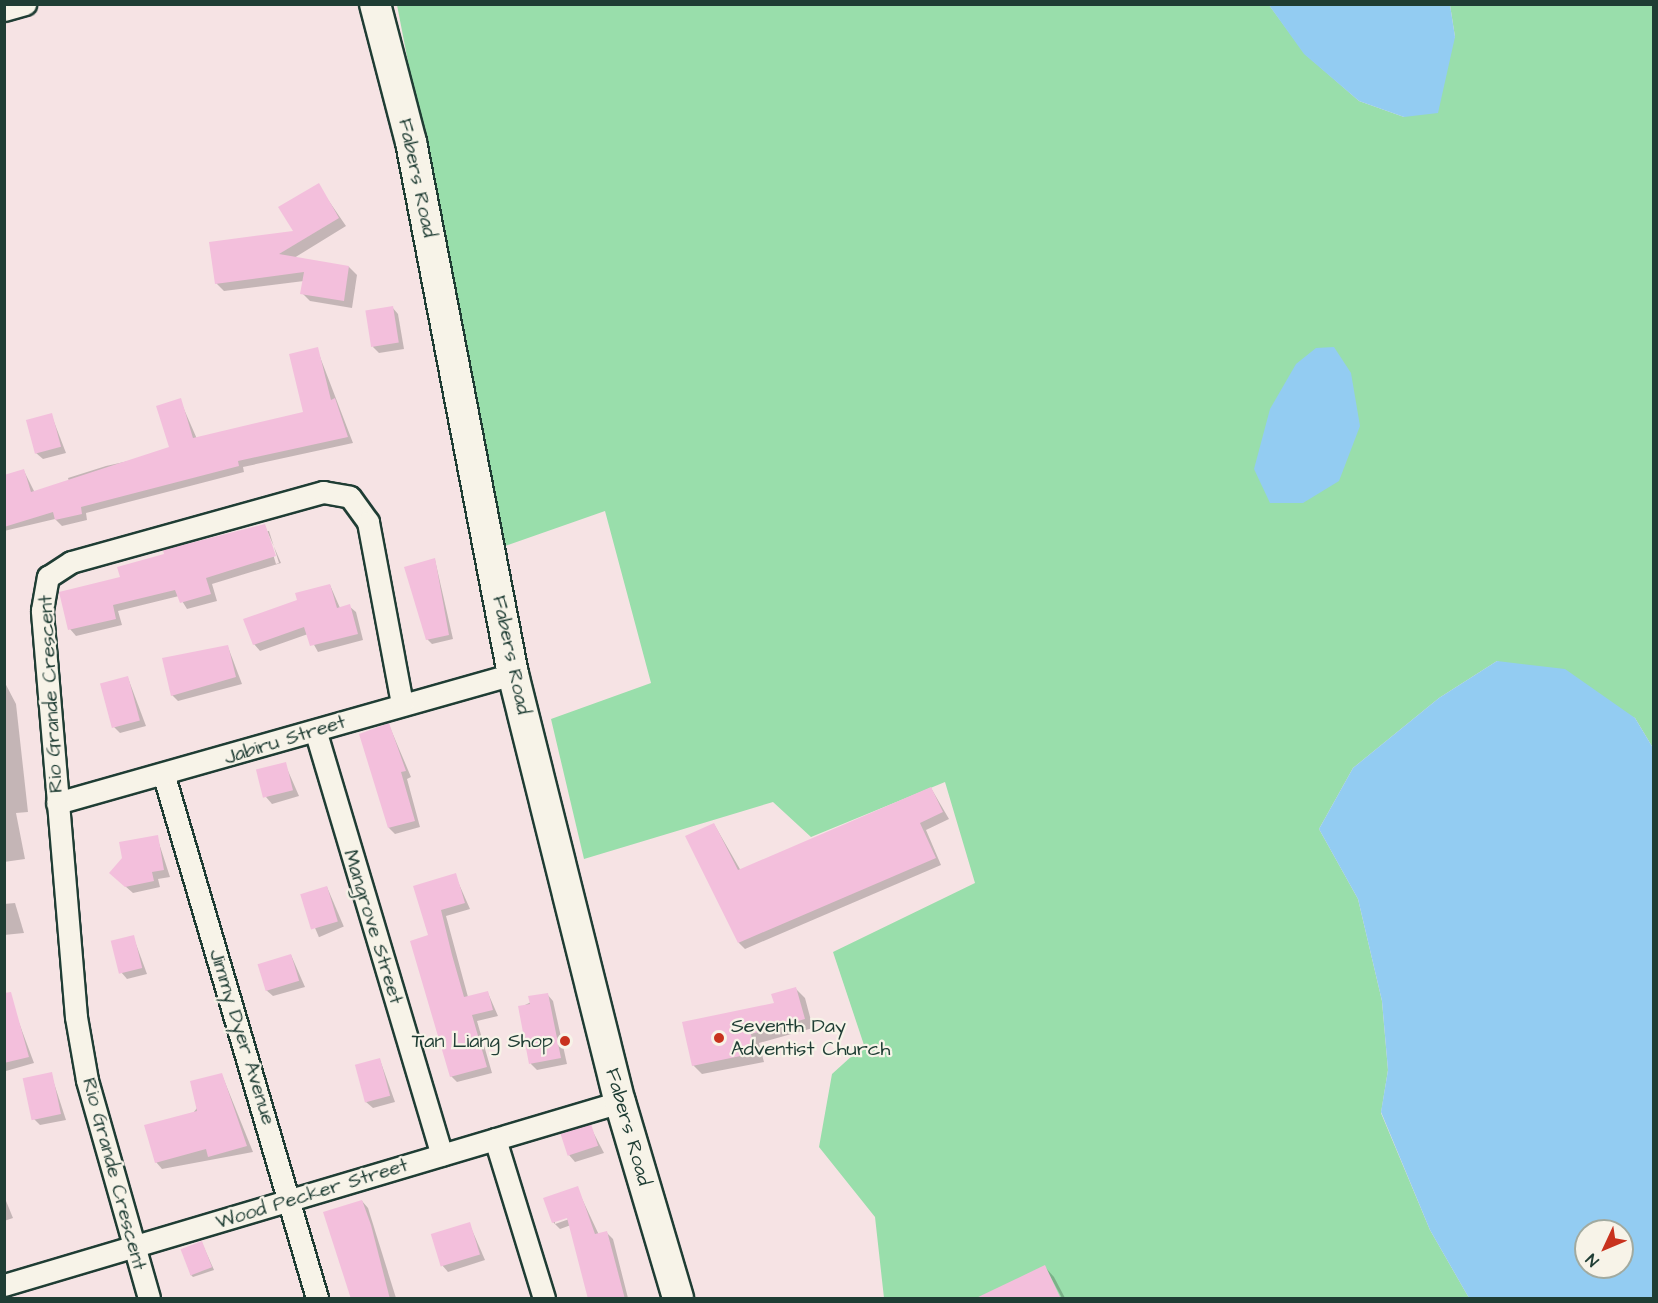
<!DOCTYPE html>
<html>
<head>
<meta charset="utf-8">
<style>
  body { margin:0 }
  #map { position:relative; width:1658px; height:1303px; overflow:hidden; background:#f6e3e4; font-family:"Architects Daughter",sans-serif }
  div>[style] { position:absolute }
  .green>* { inset:0; background:#99deab }
  .water>* { inset:0; background:#93ccf2 }
  .shadow>* { inset:0; background:#0003; transform-origin:0 0 }
  .building>* { inset:0; background:#f3bfdc; transform-origin:0 0 }
  .roads { filter:drop-shadow(2px 0 #1f3d34) drop-shadow(-2px 0 #1f3d34) drop-shadow(0 2px #1f3d34) drop-shadow(0 -2px #1f3d34) }
  .minor>* { height:21px; margin:-10.5px; padding:0 10.5px; transform-origin:10.5px; border-radius:10.5px; background:#f7f3e8 }
  .secondary>* { height:30px; margin:-15px; padding:0 15px; transform-origin:15px; border-radius:15px; background:#f7f3e8 }
  .dots>* { width:16px; height:16px; translate:-50% -50%; box-sizing:border-box; border:3px solid #f7f3e8; border-radius:50% }
  span { translate:-50% -50%; white-space:nowrap; text-align:center; line-height:1.15; -webkit-text-stroke:4.5px #f7f3e8; paint-order:stroke }
  .street-label { font-size:20px; color:#1f3d34 }
  .poi-label { font-size:20px; color:#1f3d34 }
  .left { translate:0 -50%; text-align:left }
  .right { translate:-100% -50%; text-align:right }
  .frame { position:absolute; inset:0; border:6px solid #1f3d34; pointer-events:none }
  .north { position:absolute; left:1574px; top:1219px; width:60px; height:60px; box-sizing:border-box; background:#f7f3e8; border:2px solid #a1aaa0; border-radius:50%; rotate:226deg; font-size:16px; font-weight:700; line-height:24px; text-align:center; color:#1f3d34 }
  .north::after { content:''; display:block; margin:auto; width:21px; height:27px; background:#c8321e; clip-path:polygon(50% 0,100% 100%,50% 72%,0 100%) }
</style>
</head>
<body>
<div id="map">
  <div class="green">
    <div style="clip-path:polygon(397px 5px,1269px 5px,1305px 54px,1359px 101px,1404px 117px,1455px 37px,1450px 5px,1653px 5px,1653px 748px,1635px 718px,1497px 661px,1439px 698px,1353px 768px,1319px 829px,1358px 899px,1382px 1001px,1388px 1070px,1381px 1113px,1430px 1230px,1469px 1298px,884px 1298px,875px 1217px,819px 1147px,832px 1074px,864px 1045px,833px 952px,975px 883px,945px 782px,811px 837px,773px 802px,584px 859px,551px 719px,651px 683px,605px 511px,502px 547px)"></div>
  </div>
  <div class="water">
    <div style="clip-path:polygon(1269px 5px,1450px 5px,1455px 37px,1438px 113px,1404px 117px,1359px 101px,1304px 54px)"></div>
    <div style="clip-path:polygon(1334px 347px,1351px 373px,1360px 426px,1339px 481px,1303px 503px,1270px 503px,1254px 469px,1270px 409px,1296px 364px,1316px 348px)"></div>
    <div style="clip-path:polygon(evenodd,1497px 661px,1565px 669px,1635px 718px,1653px 748px,1653px 1298px,1469px 1298px,1430px 1230px,1381px 1112px,1388px 1070px,1382px 1001px,1358px 899px,1319px 829px,1353px 768px,1439px 698px,1497px 661px,1586px 1231px,1622px 1231px,1622px 1267px,1586px 1267px,1586px 1231px)"></div>
  </div>
  <div class="shadow">
    <div style="clip-path:polygon(318px 185px,346px 226px,294px 258px,349px 267px,357px 275px,352px 308px,310px 301px,302px 293px,304px 281px,224px 291px,216px 283px,295px 233px)"></div>
    <div style="clip-path:polygon(392px 307px,398px 314px,404px 349px,379px 353px,373px 347px)"></div>
    <div style="clip-path:polygon(317px 349px,353px 443px,243px 467px,244px 472px,86px 513px,87px 520px,62px 526px,55px 519px,4px 531px,4px 477px,24px 471px,35px 493px,70px 485px,68px 478px,106px 466px,160px 454px,171px 448px,180px 400px,197px 439px,305px 413px)"></div>
    <div style="clip-path:polygon(51px 414px,66px 453px,43px 459px,36px 453px)"></div>
    <div style="clip-path:polygon(evenodd,265px 526px,281px 563px,212px 584px,217px 601px,187px 609px,179px 596px,118px 611px,122px 625px,76px 636px,70px 629px,122px 578px,265px 526px,266px 531px,269px 531px,279px 563px,276px 564px,266px 531px)"></div>
    <div style="clip-path:polygon(435px 560px,453px 639px,432px 644px,427px 639px)"></div>
    <div style="clip-path:polygon(330px 585px,340px 608px,349px 606px,356px 612px,363px 640px,318px 652px,308px 634px,260px 651px,254px 644px)"></div>
    <div style="clip-path:polygon(228px 647px,242px 684px,178px 701px,172px 695px)"></div>
    <div style="clip-path:polygon(128px 678px,146px 726px,120px 733px,113px 726px)"></div>
    <div style="clip-path:polygon(4px 681px,16px 704px,28px 812px,16px 813px,25px 859px,4px 862px)"></div>
    <div style="clip-path:polygon(389px 725px,411px 777px,407px 779px,420px 827px,395px 834px,389px 828px)"></div>
    <div style="clip-path:polygon(285px 764px,299px 796px,272px 804px,266px 797px)"></div>
    <div style="clip-path:polygon(931px 788px,949px 819px,926px 830px,941px 865px,745px 949px,739px 943px,714px 824px,741px 871px)"></div>
    <div style="clip-path:polygon(157px 837px,170px 877px,158px 879px,160px 887px,133px 893px,117px 879px)"></div>
    <div style="clip-path:polygon(455px 875px,470px 909px,446px 916px,468px 997px,488px 993px,498px 1016px,477px 1021px,492px 1073px,457px 1082px,451px 1076px,430px 936px)"></div>
    <div style="left:327px;top:887px;width:43px;height:27px;rotate:67deg"></div>
    <div style="clip-path:polygon(15px 903px,24px 933px,4px 935px,4px 904px)"></div>
    <div style="clip-path:polygon(133px 936px,147px 974px,127px 979px,121px 972px)"></div>
    <div style="clip-path:polygon(291px 955px,305px 987px,273px 996px,266px 990px)"></div>
    <div style="clip-path:polygon(796px 989px,805px 998px,813px 1028px,759px 1043px,764px 1062px,702px 1074px,693px 1065px)"></div>
    <div style="clip-path:polygon(547px 994px,553px 1001px,567px 1064px,537px 1070px,531px 1064px,519px 1008px)"></div>
    <div style="clip-path:polygon(18px 1020px,34px 1063px,6px 1071px,4px 1024px)"></div>
    <div style="clip-path:polygon(380px 1060px,395px 1102px,373px 1108px,366px 1102px)"></div>
    <div style="clip-path:polygon(51px 1074px,66px 1120px,40px 1125px,34px 1119px)"></div>
    <div style="clip-path:polygon(222px 1075px,253px 1152px,162px 1169px,156px 1162px)"></div>
    <div style="clip-path:polygon(590px 1126px,604px 1153px,575px 1162px,569px 1155px)"></div>
    <div style="clip-path:polygon(evenodd,577px 1188px,599px 1235px,607px 1233px,613px 1239px,628px 1298px,589px 1298px,571px 1225px,560px 1229px,553px 1222px,577px 1188px,574px 1214px,575px 1217px,555px 1224px,555px 1220px,574px 1214px)"></div>
    <div style="clip-path:polygon(4px 1196px,13px 1218px,4px 1221px)"></div>
    <div style="clip-path:polygon(362px 1201px,368px 1208px,396px 1298px,353px 1298px)"></div>
    <div style="clip-path:polygon(469px 1223px,485px 1260px,448px 1272px,442px 1265px)"></div>
    <div style="clip-path:polygon(202px 1243px,214px 1270px,193px 1277px,190px 1274px)"></div>
    <div style="clip-path:polygon(1045px 1267px,1054px 1277px,1065px 1298px,1062px 1298px)"></div>
  </div>
  <div class="building">
    <div style="clip-path:polygon(319px 183px,339px 218px,279px 254px,349px 266px,344px 301px,300px 294px,304px 272px,215px 284px,209px 242px,293px 231px,278px 207px)"></div>
    <div style="left:393px;top:306px;width:37px;height:28px;rotate:81deg"></div>
    <div style="clip-path:polygon(318px 347px,331px 400px,335px 398px,348px 437px,238px 461px,239px 466px,81px 507px,82px 514px,55px 520px,53px 512px,4px 527px,4px 475px,24px 469px,31px 492px,169px 447px,156px 406px,181px 398px,193px 438px,303px 412px,289px 354px)"></div>
    <div style="left:52px;top:413px;width:35px;height:27px;rotate:75deg"></div>
    <div style="clip-path:polygon(265px 524px,276px 556px,206px 578px,211px 594px,180px 603px,175px 590px,113px 605px,116px 619px,68px 630px,59px 592px,120px 577px,117px 567px,164px 554px,163px 550px)"></div>
    <div style="clip-path:polygon(435px 558px,449px 635px,426px 640px,404px 567px)"></div>
    <div style="clip-path:polygon(330px 584px,337px 608px,350px 604px,358px 634px,310px 646px,304px 627px,253px 645px,243px 619px,297px 600px,295px 593px)"></div>
    <div style="clip-path:polygon(228px 645px,236px 677px,171px 696px,162px 658px)"></div>
    <div style="left:128px;top:676px;width:46px;height:29px;rotate:75deg"></div>
    <div style="clip-path:polygon(389px 723px,406px 771px,401px 772px,415px 821px,388px 828px,359px 734px)"></div>
    <div style="left:286px;top:762px;width:29px;height:31px;rotate:76deg"></div>
    <div style="clip-path:polygon(931px 787px,943px 812px,920px 823px,936px 858px,738px 943px,685px 836px,714px 823px,738px 870px)"></div>
    <div style="clip-path:polygon(158px 835px,164px 870px,152px 872px,154px 881px,125px 887px,109px 873px,122px 858px,119px 842px)"></div>
    <div style="clip-path:polygon(456px 873px,465px 903px,441px 910px,452px 955px,464px 997px,488px 991px,493px 1010px,472px 1015px,487px 1067px,450px 1077px,410px 941px,428px 935px,413px 886px)"></div>
    <div style="left:327px;top:886px;width:37px;height:28px;rotate:73deg"></div>
    <div style="left:134px;top:935px;width:34px;height:24px;rotate:76deg"></div>
    <div style="left:291px;top:954px;width:28px;height:35px;rotate:73deg"></div>
    <div style="clip-path:polygon(796px 987px,805px 1019px,751px 1034px,755px 1053px,692px 1066px,682px 1022px,774px 1003px,771px 994px)"></div>
    <div style="clip-path:polygon(11px 992px,29px 1057px,4px 1063px,4px 993px)"></div>
    <div style="clip-path:polygon(548px 993px,561px 1058px,529px 1064px,518px 1006px,530px 1004px,528px 996px)"></div>
    <div style="left:380px;top:1058px;width:39px;height:26px;rotate:75deg"></div>
    <div style="left:52px;top:1072px;width:43px;height:30px;rotate:78deg"></div>
    <div style="clip-path:polygon(222px 1073px,247px 1146px,208px 1157px,206px 1149px,155px 1163px,144px 1125px,197px 1111px,190px 1081px)"></div>
    <div style="left:591px;top:1124px;width:23px;height:32px;rotate:72deg"></div>
    <div style="clip-path:polygon(578px 1186px,595px 1234px,607px 1231px,625px 1299px,588px 1299px,567px 1218px,552px 1223px,543px 1198px)"></div>
    <div style="clip-path:polygon(362px 1200px,371px 1225px,390px 1299px,351px 1299px,323px 1212px)"></div>
    <div style="left:470px;top:1222px;width:34px;height:41px;rotate:73deg"></div>
    <div style="left:202px;top:1241px;width:28px;height:23px;rotate:69deg"></div>
    <div style="clip-path:polygon(1045px 1265px,1061px 1299px,974px 1299px)"></div>
  </div>
  <div class="roads">
    <div class="minor">
      <div style="left:4px;top:10px;width:22px;rotate:-16deg"></div>
      <div style="left:316px;top:733px;width:440px;rotate:73.4deg"></div>
      <div style="left:164px;top:776px;width:544px;rotate:73.66deg"></div>
      <div style="left:57px;top:803px;width:474px;rotate:-15.8deg"></div>
      <div style="left:495px;top:1139px;width:166px;rotate:72.9deg"></div>
      <div style="left:4px;top:1285px;width:643px;rotate:-16.55deg"></div>
      <div style="left:149px;top:1298px;width:227px;rotate:-105.9deg"></div>
      <div style="left:87px;top:1080px;width:64px;rotate:-99.9deg"></div>
      <div style="left:76px;top:1017px;width:408px;rotate:-94.8deg"></div>
      <div style="left:42px;top:610px;width:34px;rotate:-80deg"></div>
      <div style="left:48px;top:577px;width:27px;rotate:-33deg"></div>
      <div style="left:71px;top:562px;width:262px;rotate:-15.5deg"></div>
      <div style="left:323px;top:492px;width:27px;rotate:10deg"></div>
      <div style="left:350px;top:497px;width:31px;rotate:54deg"></div>
      <div style="left:368px;top:522px;width:185px;rotate:79.4deg"></div>
    </div>
    <div class="secondary">
      <div style="left:375px;top:4px;width:143px;rotate:75.4deg"></div>
      <div style="left:411px;top:142px;width:542px;rotate:79.15deg"></div>
      <div style="left:513px;top:674px;width:441px;rotate:76deg"></div>
      <div style="left:620px;top:1102px;width:204px;rotate:73.5deg"></div>
    </div>
  </div>
  <div class="dots">
    <div style="left:719px;top:1038px;background:#c8321e"></div>
    <div style="left:565px;top:1041px;background:#c8321e"></div>
  </div>
  <div class="street-label">
    <span style="left:417px;top:178px;rotate:78deg">Fabers Road</span>
    <span style="left:511px;top:655px;rotate:78deg">Fabers Road</span>
    <span style="left:51px;top:694px;rotate:-93deg">Rio Grande Crescent</span>
    <span style="left:285px;top:740px;rotate:-17deg">Jabiru Street</span>
    <span style="left:373px;top:927px;rotate:73deg">Mangrove Street</span>
    <span style="left:242px;top:1037px;rotate:73deg">Jimmy Dyer Avenue</span>
    <span style="left:628px;top:1127px;rotate:74deg">Fabers Road</span>
    <span style="left:114px;top:1174px;rotate:75deg">Rio Grande Crescent</span>
    <span style="left:312px;top:1194px;rotate:-17deg">Wood Pecker Street</span>
  </div>
  <div class="poi-label">
    <span class="left" style="left:731px;top:1038px">Seventh Day<br>Adventist Church</span>
    <span class="right" style="left:553px;top:1041px">Tan Liang Shop</span>
  </div>
  <div class="frame"></div>
  <div class="north">N</div>
</div>
</body>
</html>
